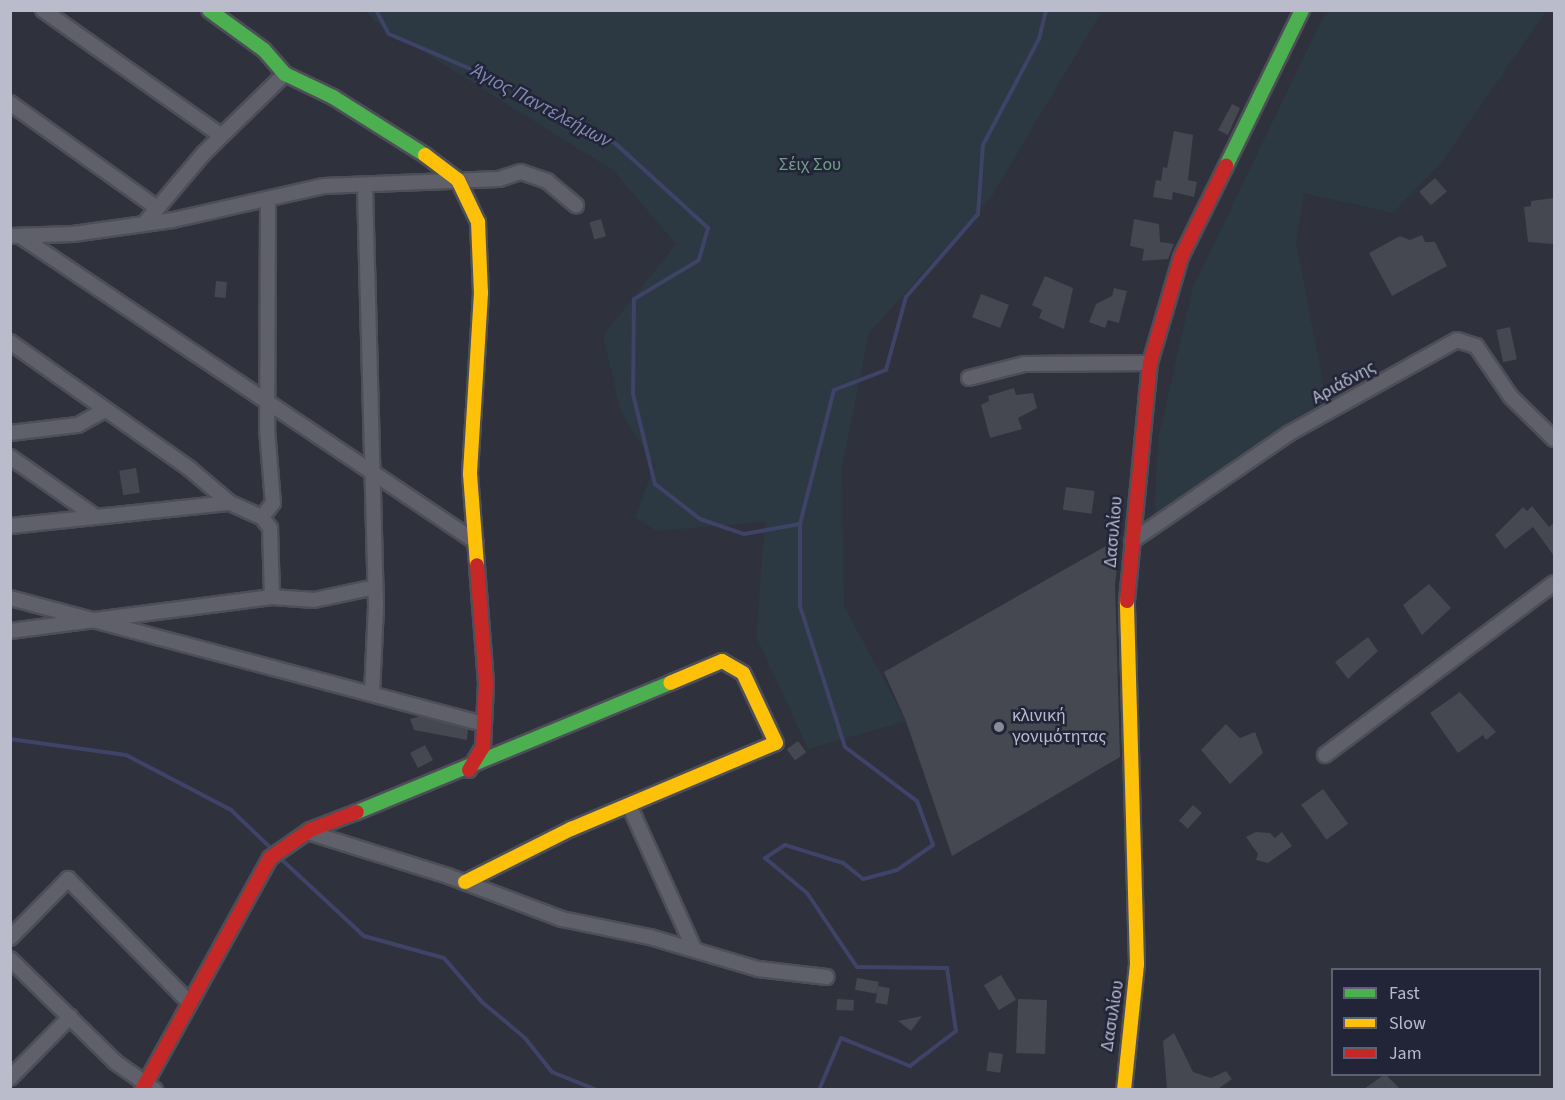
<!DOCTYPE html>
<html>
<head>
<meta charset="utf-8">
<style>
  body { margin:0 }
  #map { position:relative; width:1565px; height:1100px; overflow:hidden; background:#2f313d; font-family:"Source Sans 3",sans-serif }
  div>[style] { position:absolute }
  .green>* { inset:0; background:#2c3943 }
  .stream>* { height:4px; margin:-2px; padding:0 2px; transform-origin:2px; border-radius:2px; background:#3e4367 }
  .building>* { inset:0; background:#454751; transform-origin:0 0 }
  .roads { filter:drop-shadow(2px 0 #4d4e57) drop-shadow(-2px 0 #4d4e57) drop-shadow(0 2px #4d4e57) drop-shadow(0 -2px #4d4e57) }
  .street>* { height:14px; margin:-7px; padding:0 7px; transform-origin:7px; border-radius:7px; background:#5f606a }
  .fast>* { height:14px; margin:-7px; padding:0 7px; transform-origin:7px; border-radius:7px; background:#4caf50 }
  .slow>* { height:14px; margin:-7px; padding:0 7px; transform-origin:7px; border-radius:7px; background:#ffc107 }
  .jam>* { height:14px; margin:-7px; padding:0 7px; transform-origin:7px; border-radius:7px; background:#c62828 }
  .dots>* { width:16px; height:16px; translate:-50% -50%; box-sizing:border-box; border:3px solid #222438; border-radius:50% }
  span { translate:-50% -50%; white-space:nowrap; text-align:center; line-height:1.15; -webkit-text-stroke:5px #222438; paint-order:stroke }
  .park-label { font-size:18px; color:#739c88 }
  .street-label { font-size:18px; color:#babccc }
  .poi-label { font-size:18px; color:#babccc }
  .left { translate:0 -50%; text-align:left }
  .water-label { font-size:20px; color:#838ab2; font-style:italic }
  .frame { position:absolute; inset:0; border:12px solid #babccc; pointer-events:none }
  .legend { position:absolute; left:1331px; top:968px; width:210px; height:108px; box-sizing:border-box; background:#222438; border:2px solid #5f6173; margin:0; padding:8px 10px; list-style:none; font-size:18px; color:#babccc }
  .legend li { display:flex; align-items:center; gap:12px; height:30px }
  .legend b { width:30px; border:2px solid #5f6173 }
</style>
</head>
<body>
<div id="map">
  <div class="green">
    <div style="clip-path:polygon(367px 11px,1102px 11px,992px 196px,869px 333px,842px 468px,844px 606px,906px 721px,808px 749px,756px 636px,765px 522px,656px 531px,635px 517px,655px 465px,621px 413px,603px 336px,676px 244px,614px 171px,374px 21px)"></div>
    <div style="clip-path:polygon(1326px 11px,1546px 11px,1442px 162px,1393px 213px,1304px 193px,1296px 243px,1328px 407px,1154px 520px,1158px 439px,1193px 287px)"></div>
  </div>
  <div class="stream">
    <div style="left:376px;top:10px;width:27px;rotate:62deg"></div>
    <div style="left:389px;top:34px;width:137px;rotate:23.2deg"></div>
    <div style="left:515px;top:88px;width:115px;rotate:29deg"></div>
    <div style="left:616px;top:144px;width:125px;rotate:42.4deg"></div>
    <div style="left:708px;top:228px;width:33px;rotate:106deg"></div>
    <div style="left:699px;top:260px;width:76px;rotate:149deg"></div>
    <div style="left:634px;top:299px;width:95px;rotate:90.6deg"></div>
    <div style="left:633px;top:394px;width:93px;rotate:76.3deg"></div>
    <div style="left:655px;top:484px;width:57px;rotate:37.9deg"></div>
    <div style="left:700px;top:519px;width:46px;rotate:18.8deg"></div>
    <div style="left:744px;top:534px;width:57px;rotate:-10.1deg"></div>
    <div style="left:800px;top:524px;width:82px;rotate:90deg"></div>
    <div style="left:800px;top:606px;width:148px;rotate:72.3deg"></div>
    <div style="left:845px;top:747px;width:90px;rotate:36.9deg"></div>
    <div style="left:917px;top:801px;width:47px;rotate:70deg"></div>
    <div style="left:933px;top:845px;width:44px;rotate:145.2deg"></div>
    <div style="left:897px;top:870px;width:35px;rotate:165deg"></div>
    <div style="left:863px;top:879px;width:26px;rotate:-141deg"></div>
    <div style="left:843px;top:863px;width:61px;rotate:-162.8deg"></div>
    <div style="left:785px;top:845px;width:24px;rotate:147deg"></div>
    <div style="left:765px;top:858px;width:55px;rotate:39.8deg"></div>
    <div style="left:807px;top:893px;width:89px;rotate:56deg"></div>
    <div style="left:857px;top:967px;width:90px;rotate:0.6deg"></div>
    <div style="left:947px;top:968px;width:64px;rotate:81.9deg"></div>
    <div style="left:956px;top:1031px;width:58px;rotate:142.7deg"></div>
    <div style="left:910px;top:1066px;width:74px;rotate:-157.9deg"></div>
    <div style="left:841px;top:1038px;width:56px;rotate:112.9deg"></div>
    <div style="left:800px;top:524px;width:138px;rotate:-75.8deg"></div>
    <div style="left:834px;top:390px;width:56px;rotate:-21deg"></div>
    <div style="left:886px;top:370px;width:76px;rotate:-74.7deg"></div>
    <div style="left:906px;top:297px;width:110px;rotate:-49.1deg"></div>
    <div style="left:978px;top:214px;width:69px;rotate:-85.9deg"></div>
    <div style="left:983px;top:145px;width:120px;rotate:-62.2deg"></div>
    <div style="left:1039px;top:39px;width:30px;rotate:-76deg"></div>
    <div style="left:10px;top:739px;width:117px;rotate:7.9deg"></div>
    <div style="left:126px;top:755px;width:119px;rotate:27.6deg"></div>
    <div style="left:231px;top:810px;width:58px;rotate:43.6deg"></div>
    <div style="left:280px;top:858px;width:115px;rotate:42.9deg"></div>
    <div style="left:364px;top:936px;width:83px;rotate:15.4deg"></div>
    <div style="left:444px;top:958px;width:58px;rotate:49.2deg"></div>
    <div style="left:482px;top:1002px;width:56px;rotate:39.9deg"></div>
    <div style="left:525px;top:1038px;width:43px;rotate:51.5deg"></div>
    <div style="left:552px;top:1072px;width:48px;rotate:21.8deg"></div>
  </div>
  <div class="building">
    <div style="clip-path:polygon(1232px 104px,1240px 108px,1228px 135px,1218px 130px)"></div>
    <div style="clip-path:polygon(1174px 131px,1193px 135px,1188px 180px,1197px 182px,1194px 197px,1173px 192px,1172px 200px,1153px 197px,1156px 180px,1161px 181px,1163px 167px,1167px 168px)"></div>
    <div style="left:1435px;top:178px;width:18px;height:21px;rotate:49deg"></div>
    <div style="clip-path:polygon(1554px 198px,1554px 244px,1528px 242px,1524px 207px,1531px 206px,1531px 201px)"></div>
    <div style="left:601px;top:219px;width:18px;height:12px;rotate:74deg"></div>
    <div style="clip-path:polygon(1134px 219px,1159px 224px,1160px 242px,1174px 244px,1168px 259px,1142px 261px,1144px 249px,1130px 246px)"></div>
    <div style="clip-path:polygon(1422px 235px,1425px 242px,1435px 242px,1447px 266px,1392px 296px,1369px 253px,1400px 236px,1410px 240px)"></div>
    <div style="clip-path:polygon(1045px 276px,1073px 288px,1064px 329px,1039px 318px,1042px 310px,1032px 305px)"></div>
    <div style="left:216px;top:281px;width:11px;height:16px;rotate:5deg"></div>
    <div style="clip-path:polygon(1114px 288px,1127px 291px,1119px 323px,1108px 320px,1105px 328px,1089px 322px,1096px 304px,1112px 296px)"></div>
    <div style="left:981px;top:294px;width:30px;height:25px;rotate:21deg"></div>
    <div style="left:1510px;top:327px;width:33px;height:14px;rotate:78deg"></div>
    <div style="clip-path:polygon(1014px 388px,1016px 395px,1033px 393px,1037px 408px,1018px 418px,1022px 429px,990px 438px,981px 405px,989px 401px,988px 396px)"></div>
    <div style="left:136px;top:468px;width:25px;height:17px;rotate:81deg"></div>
    <div style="left:1066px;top:487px;width:29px;height:23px;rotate:8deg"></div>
    <div style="clip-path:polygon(1532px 506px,1549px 527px,1554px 523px,1554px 556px,1533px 527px,1505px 549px,1495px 535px,1523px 507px,1527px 511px)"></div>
    <div style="clip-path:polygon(1120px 538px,1115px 585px,1120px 757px,952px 856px,906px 721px,884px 672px)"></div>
    <div style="clip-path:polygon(1429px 584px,1451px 608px,1422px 635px,1403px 605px)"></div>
    <div style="clip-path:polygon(1368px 637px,1378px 651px,1348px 679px,1335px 662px)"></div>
    <div style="clip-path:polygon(1460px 692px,1496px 732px,1486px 740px,1483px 735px,1458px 753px,1430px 713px)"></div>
    <div style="clip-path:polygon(421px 716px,468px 729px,467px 740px,414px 730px,410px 719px)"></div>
    <div style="clip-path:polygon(1226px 724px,1240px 738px,1255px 732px,1263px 753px,1230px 784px,1201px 750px)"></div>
    <div style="left:798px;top:741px;width:14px;height:14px;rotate:54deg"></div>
    <div style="left:425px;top:745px;width:17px;height:17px;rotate:62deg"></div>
    <div style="left:1323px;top:789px;width:43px;height:27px;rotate:54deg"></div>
    <div style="left:1193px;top:805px;width:12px;height:21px;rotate:42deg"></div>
    <div style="clip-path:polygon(1256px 832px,1270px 833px,1275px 838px,1282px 832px,1292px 846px,1268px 863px,1256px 860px,1258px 854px,1246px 837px)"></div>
    <div style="left:1001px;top:975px;width:29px;height:20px;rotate:59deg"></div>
    <div style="left:857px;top:978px;width:22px;height:12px;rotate:10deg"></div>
    <div style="left:878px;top:986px;width:12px;height:17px;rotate:9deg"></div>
    <div style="left:837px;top:999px;width:17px;height:11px;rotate:3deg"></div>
    <div style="left:1018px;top:999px;width:29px;height:54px;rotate:2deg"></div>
    <div style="clip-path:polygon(922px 1016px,911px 1031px,898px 1021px)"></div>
    <div style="clip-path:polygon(1174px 1033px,1193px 1072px,1211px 1078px,1226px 1071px,1232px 1079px,1218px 1089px,1167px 1089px,1163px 1041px)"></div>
    <div style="left:989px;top:1052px;width:14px;height:19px;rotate:8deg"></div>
    <div style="clip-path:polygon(1385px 1074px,1400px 1089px,1364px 1089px)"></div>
  </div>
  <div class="roads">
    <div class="street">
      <div style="left:43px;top:10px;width:217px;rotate:35.2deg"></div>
      <div style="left:10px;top:103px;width:181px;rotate:35.5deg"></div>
      <div style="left:365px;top:187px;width:419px;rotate:88.5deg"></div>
      <div style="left:376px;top:606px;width:87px;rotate:92.6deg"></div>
      <div style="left:268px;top:199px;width:230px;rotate:90.2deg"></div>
      <div style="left:267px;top:429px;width:74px;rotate:85.4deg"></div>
      <div style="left:273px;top:503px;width:18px;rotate:128deg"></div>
      <div style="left:262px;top:517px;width:14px;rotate:54deg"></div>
      <div style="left:270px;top:528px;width:69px;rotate:88.3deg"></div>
      <div style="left:144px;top:224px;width:93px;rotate:-49.8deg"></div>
      <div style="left:204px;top:153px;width:113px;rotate:-44.3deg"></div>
      <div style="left:10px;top:236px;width:63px;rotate:-1.8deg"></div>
      <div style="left:73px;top:234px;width:101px;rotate:-8deg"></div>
      <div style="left:173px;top:220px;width:155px;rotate:-12.7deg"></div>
      <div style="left:324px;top:186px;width:175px;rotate:-2.3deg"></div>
      <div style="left:499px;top:179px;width:23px;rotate:-18deg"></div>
      <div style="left:521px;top:172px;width:28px;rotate:19deg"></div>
      <div style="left:547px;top:181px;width:38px;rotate:40deg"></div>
      <div style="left:20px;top:236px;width:549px;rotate:33.86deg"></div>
      <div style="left:10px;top:342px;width:220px;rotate:35.2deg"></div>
      <div style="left:190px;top:469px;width:52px;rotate:40.4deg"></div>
      <div style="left:230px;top:503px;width:35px;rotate:24deg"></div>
      <div style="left:969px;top:378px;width:57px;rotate:-14.3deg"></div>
      <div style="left:1024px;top:364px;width:126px;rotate:-0.5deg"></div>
      <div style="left:10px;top:433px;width:68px;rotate:-6.7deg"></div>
      <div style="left:78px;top:425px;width:31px;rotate:-29deg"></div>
      <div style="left:10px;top:457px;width:101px;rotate:34.9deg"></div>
      <div style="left:10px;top:526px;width:221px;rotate:-6deg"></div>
      <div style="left:1132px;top:541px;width:189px;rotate:-34.4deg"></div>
      <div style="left:1288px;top:434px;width:193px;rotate:-29.1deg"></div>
      <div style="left:1457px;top:340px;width:20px;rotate:18deg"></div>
      <div style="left:1476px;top:346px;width:62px;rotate:55.5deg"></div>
      <div style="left:1511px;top:397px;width:60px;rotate:44.3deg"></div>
      <div style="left:10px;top:598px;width:490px;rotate:14.9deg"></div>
      <div style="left:10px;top:631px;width:264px;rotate:-7.4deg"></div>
      <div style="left:272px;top:597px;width:42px;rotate:4.1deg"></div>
      <div style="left:314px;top:600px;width:62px;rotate:-12deg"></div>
      <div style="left:1325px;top:755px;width:286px;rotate:-36.9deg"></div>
      <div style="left:630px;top:807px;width:156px;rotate:65.7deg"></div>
      <div style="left:307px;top:832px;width:148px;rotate:17.3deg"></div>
      <div style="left:448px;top:876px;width:122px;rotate:20.7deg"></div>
      <div style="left:562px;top:919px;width:90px;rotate:11.6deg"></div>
      <div style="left:650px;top:937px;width:113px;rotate:16.5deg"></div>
      <div style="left:758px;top:969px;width:69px;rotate:6.6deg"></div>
      <div style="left:10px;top:938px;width:83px;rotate:-45.5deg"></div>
      <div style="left:68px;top:879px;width:174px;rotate:45.5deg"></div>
      <div style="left:10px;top:959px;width:147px;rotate:44.4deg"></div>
      <div style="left:115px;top:1062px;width:49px;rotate:35deg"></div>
      <div style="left:10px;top:1078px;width:86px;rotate:-45.5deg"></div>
    </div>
    <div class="fast">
      <div style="left:209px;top:10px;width:68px;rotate:36deg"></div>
      <div style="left:264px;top:50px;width:32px;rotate:49deg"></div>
      <div style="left:285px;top:74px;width:53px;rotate:25.6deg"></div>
      <div style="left:333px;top:97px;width:109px;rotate:32.2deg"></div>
      <div style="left:1226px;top:166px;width:174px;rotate:-64deg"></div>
      <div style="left:357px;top:812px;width:339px;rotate:-22.4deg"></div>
    </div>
    <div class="slow">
      <div style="left:425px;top:155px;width:41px;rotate:37.1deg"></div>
      <div style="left:458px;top:180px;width:47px;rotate:64.5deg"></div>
      <div style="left:478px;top:222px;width:71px;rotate:87.6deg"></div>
      <div style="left:481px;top:293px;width:181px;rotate:93.5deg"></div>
      <div style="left:470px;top:474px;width:91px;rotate:85.6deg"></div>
      <div style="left:465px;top:882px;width:119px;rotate:-26.6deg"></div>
      <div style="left:571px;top:829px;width:222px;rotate:-22.8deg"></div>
      <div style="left:776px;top:743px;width:77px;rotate:-115.2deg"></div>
      <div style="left:743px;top:673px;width:24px;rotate:-150deg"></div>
      <div style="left:722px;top:661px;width:56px;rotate:157.1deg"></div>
      <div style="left:1124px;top:1090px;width:127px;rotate:-84.1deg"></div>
      <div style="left:1137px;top:964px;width:363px;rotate:-91.6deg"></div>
    </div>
    <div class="jam">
      <div style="left:1127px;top:601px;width:239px;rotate:-84.5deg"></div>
      <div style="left:1150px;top:363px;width:110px;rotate:-73.7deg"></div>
      <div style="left:1181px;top:257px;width:102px;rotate:-63.7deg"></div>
      <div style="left:469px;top:770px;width:27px;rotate:-59deg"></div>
      <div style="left:483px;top:747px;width:64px;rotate:-87.3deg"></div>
      <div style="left:486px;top:683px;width:118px;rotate:-94.4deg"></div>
      <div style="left:142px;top:1090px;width:265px;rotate:-61.1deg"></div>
      <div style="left:270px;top:858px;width:49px;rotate:-35deg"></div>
      <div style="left:310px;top:830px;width:50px;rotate:-21deg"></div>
    </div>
  </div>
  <div class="dots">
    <div style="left:999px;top:727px;background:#898b9a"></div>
  </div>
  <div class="park-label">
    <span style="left:810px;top:165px">Σέιχ Σου</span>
  </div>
  <div class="street-label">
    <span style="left:1344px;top:383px;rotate:-29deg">Αριάδνης</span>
    <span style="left:1114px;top:532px;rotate:-85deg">Δασυλίου</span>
    <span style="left:1113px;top:1016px;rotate:-81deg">Δασυλίου</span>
  </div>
  <div class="poi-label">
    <span class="left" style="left:1012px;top:727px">κλινική<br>γονιμότητας</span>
  </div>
  <div class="water-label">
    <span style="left:541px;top:106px;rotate:28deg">Άγιος Παντελεήμων</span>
  </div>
  <div class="frame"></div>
  <ul class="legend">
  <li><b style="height:8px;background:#4caf50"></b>Fast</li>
  <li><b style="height:8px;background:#ffc107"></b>Slow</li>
  <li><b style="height:8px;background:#c62828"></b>Jam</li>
  </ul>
</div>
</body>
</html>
